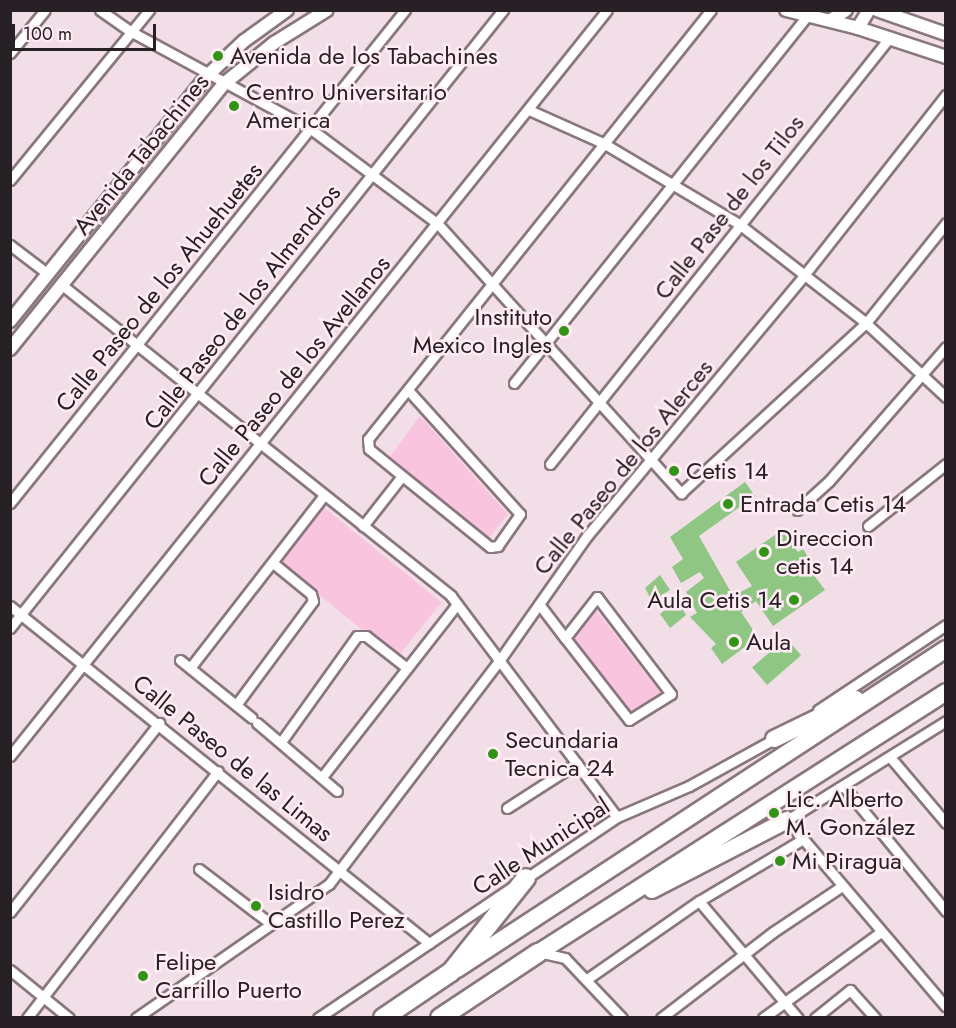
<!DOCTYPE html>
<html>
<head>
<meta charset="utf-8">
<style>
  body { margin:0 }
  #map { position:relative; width:956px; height:1028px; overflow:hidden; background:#f2dee7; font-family:Jost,sans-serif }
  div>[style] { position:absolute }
  .green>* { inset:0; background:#f9c4de; transform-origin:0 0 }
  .building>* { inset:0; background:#90c684; transform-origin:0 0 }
  .roads { filter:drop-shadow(2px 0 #89777f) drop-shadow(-2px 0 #89777f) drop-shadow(0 2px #89777f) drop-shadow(0 -2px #89777f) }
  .minor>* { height:9px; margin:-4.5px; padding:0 4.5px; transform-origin:4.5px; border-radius:4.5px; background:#fff }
  .tertiary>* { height:12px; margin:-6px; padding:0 6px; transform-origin:6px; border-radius:6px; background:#fff }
  .trunk>* { height:16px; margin:-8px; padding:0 8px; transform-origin:8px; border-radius:8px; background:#fff }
  .motorway>* { height:18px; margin:-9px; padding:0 9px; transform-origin:9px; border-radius:9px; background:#fff }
  .dots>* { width:16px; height:16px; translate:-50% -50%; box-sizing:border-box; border:3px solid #ffebf4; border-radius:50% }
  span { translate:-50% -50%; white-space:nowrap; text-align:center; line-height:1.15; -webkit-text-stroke:5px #ffebf4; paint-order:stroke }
  .poi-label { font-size:24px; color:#272024 }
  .left { translate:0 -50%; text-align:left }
  .right { translate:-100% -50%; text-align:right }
  .street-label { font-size:24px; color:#272024 }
  .frame { position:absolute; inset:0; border:12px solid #272024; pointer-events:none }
  .scale { position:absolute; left:12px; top:24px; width:144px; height:27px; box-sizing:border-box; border:3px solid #272024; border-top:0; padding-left:8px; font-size:18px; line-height:21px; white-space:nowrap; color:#272024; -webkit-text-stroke:4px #ffebf4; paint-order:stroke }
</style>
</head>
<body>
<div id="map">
  <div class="green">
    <div style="clip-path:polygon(420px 416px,508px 514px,489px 538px,389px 458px)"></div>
    <div style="left:321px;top:505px;width:155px;height:71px;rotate:39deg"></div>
    <div style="left:596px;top:610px;width:105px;height:36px;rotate:52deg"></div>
  </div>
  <div class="building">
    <div style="clip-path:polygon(745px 482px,755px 496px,699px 536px,733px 596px,752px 586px,736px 562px,782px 530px,798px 552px,803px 549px,812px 563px,807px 566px,825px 590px,773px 626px,756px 601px,741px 612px,758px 637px,722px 664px,711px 648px,716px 644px,690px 617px,697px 613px,686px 592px,704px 578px,700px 572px,681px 583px,672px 567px,683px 559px,670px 537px)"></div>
    <div style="clip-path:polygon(660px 575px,670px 590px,652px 601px,645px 588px)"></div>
    <div style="clip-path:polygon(677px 600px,686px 615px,670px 628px,660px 614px)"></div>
    <div style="left:786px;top:638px;width:23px;height:45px;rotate:49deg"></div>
  </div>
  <div class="roads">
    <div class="minor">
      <div style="left:100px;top:10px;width:37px;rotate:35deg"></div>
      <div style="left:130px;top:31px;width:206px;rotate:28.4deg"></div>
      <div style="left:311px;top:129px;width:159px;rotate:36.8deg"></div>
      <div style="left:438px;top:224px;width:363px;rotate:47.9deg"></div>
      <div style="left:681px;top:493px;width:251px;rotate:-42.6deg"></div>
      <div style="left:866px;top:323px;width:128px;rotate:-51.3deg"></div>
      <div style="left:10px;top:53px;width:55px;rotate:-50.9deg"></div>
      <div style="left:529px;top:110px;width:81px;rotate:24deg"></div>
      <div style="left:603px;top:143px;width:158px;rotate:30.8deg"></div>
      <div style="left:739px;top:224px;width:161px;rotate:37.9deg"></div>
      <div style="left:866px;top:323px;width:109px;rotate:42.8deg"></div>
      <div style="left:10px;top:180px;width:220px;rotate:-50.7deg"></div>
      <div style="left:10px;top:245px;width:48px;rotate:37.3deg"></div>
      <div style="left:62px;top:285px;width:498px;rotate:38.6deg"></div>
      <div style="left:451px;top:596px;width:276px;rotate:53.1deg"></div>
      <div style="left:514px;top:383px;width:471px;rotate:-51.4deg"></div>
      <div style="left:408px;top:390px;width:167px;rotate:47.9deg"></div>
      <div style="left:520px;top:514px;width:39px;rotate:125deg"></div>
      <div style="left:498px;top:546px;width:8px;rotate:173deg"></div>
      <div style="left:490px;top:547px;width:156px;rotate:-141deg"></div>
      <div style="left:369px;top:449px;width:10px;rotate:-96deg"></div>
      <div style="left:368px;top:439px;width:549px;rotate:-51.36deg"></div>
      <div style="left:550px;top:464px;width:546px;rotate:-51.47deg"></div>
      <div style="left:10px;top:503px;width:632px;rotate:-51.3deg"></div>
      <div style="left:797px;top:510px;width:43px;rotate:-42.2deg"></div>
      <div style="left:829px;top:481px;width:178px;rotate:-48.9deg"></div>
      <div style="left:363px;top:526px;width:63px;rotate:-52deg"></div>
      <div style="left:868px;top:526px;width:100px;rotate:-38.5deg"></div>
      <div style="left:539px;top:604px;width:43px;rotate:52.6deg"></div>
      <div style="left:565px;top:638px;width:104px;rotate:52deg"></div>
      <div style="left:629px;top:720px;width:49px;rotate:-31.8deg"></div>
      <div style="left:671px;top:694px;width:122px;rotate:-127.3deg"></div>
      <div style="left:597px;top:597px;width:52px;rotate:128deg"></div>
      <div style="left:10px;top:606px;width:538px;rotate:38.81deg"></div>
      <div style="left:10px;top:628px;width:791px;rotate:-51.42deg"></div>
      <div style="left:180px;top:660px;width:92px;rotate:38.9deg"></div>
      <div style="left:190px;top:668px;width:219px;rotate:-52.2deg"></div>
      <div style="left:236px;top:705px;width:129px;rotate:-53.5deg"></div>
      <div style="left:313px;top:601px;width:7px;rotate:-106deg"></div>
      <div style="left:311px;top:594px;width:49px;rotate:-140.8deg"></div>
      <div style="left:818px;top:710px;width:154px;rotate:-33.6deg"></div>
      <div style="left:946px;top:721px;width:187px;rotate:148.1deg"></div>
      <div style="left:787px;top:820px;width:245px;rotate:49.6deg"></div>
      <div style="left:257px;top:723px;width:105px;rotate:40.4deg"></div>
      <div style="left:281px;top:742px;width:130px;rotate:-54.4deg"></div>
      <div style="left:357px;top:636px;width:9px"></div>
      <div style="left:366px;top:636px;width:52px;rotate:38deg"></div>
      <div style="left:10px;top:756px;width:955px;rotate:-51.33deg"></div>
      <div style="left:890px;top:757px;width:87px;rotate:49.7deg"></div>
      <div style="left:322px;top:777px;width:219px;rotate:-52deg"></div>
      <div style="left:844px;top:787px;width:161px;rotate:50.6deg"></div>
      <div style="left:507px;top:808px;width:83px;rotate:-32.7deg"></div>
      <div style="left:199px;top:869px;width:91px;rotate:37.4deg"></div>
      <div style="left:525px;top:879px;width:111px;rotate:-34deg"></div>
      <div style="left:617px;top:817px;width:78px;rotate:-23.3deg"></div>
      <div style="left:689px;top:786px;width:99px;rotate:-28.9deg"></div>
      <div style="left:699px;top:901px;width:153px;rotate:49.8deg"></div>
      <div style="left:10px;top:912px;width:241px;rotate:-51.7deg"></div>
      <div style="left:543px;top:953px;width:23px;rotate:13deg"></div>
      <div style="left:565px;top:958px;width:83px;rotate:46.5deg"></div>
      <div style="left:10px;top:970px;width:76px;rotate:39.1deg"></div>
      <div style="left:587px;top:979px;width:136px;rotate:-34.9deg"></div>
      <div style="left:699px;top:901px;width:121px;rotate:-30.8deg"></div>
      <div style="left:27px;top:1018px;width:312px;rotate:-52.3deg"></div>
      <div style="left:136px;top:1018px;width:235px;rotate:-34.8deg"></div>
      <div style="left:329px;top:884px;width:280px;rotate:-52.7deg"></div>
      <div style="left:499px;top:661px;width:153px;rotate:-54.9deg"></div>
      <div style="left:587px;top:536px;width:341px;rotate:-50.2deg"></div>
      <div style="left:805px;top:274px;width:228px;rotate:-51.8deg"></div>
      <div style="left:318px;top:1018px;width:233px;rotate:-34deg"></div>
      <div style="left:661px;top:1018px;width:141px;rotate:-37.5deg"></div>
      <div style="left:773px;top:932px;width:83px;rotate:-33.7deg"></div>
      <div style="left:763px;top:1018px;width:146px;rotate:-36.1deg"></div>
      <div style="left:815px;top:1018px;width:45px;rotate:-38.7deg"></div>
      <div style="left:850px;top:990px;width:38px;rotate:48deg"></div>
    </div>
    <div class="tertiary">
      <div style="left:786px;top:10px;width:74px;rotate:14deg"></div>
      <div style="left:858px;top:28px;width:93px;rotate:18.2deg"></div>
      <div style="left:877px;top:10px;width:73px;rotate:19.2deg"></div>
      <div style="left:831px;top:20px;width:18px;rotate:-34deg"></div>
      <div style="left:858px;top:28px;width:21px;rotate:-59deg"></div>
      <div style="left:10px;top:321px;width:316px;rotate:-51.2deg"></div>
      <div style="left:208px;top:75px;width:50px;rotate:-43.4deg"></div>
      <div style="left:244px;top:41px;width:53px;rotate:-35.8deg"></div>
      <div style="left:10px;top:349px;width:342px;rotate:-51.1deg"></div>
      <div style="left:225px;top:83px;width:63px;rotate:-39.2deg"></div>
      <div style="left:274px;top:43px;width:62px;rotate:-31.9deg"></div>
    </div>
    <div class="trunk">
      <div style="left:774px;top:739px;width:91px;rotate:-26deg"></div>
      <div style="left:652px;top:890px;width:152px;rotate:-27.4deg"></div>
      <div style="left:538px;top:953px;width:484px;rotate:-32.6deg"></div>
      <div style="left:457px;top:969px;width:584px;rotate:-33.2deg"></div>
    </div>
    <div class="motorway">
      <div style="left:383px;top:1018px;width:82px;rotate:-34.1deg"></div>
      <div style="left:451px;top:972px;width:120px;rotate:-51.4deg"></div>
      <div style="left:440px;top:1018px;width:118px;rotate:-33.6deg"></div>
    </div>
  </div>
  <div class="dots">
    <div style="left:218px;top:56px;background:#329416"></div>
    <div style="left:234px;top:106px;background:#329416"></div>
    <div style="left:564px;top:331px;background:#329416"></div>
    <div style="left:674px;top:471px;background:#329416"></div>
    <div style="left:728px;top:504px;background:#329416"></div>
    <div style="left:764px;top:552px;background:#329416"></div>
    <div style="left:794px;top:600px;background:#329416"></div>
    <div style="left:734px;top:642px;background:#329416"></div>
    <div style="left:493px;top:754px;background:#329416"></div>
    <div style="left:774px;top:813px;background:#329416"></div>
    <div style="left:780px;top:861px;background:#329416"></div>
    <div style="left:256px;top:906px;background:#329416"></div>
    <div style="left:143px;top:976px;background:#329416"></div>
  </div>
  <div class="poi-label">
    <span class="left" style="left:230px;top:56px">Avenida de los Tabachines</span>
    <span class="left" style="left:246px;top:106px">Centro Universitario<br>America</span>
    <span class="right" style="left:552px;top:331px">Instituto<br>Mexico Ingles</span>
    <span class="left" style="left:686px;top:471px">Cetis 14</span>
    <span class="left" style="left:740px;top:504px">Entrada Cetis 14</span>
    <span class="left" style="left:776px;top:552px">Direccion<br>cetis 14</span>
    <span class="right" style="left:782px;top:600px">Aula Cetis 14</span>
    <span class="left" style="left:746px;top:642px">Aula</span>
    <span class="left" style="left:505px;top:754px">Secundaria<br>Tecnica 24</span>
    <span class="left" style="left:786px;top:813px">Lic. Alberto<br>M. González</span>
    <span class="left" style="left:792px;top:861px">Mi Piragua</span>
    <span class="left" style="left:268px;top:906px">Isidro<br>Castillo Perez</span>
    <span class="left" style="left:155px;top:976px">Felipe<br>Carrillo Puerto</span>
  </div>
  <div class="street-label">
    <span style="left:141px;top:154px;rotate:-51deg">Avenida Tabachines</span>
    <span style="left:729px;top:207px;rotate:-52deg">Calle Pase de los Tilos</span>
    <span style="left:159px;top:287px;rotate:-51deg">Calle Paseo de los Ahuehuetes</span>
    <span style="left:242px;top:307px;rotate:-52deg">Calle Paseo de los Almendros</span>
    <span style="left:294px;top:371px;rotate:-51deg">Calle Paseo de los Avellanos</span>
    <span style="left:623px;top:467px;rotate:-51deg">Calle Paseo de los Alerces</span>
    <span style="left:233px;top:758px;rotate:39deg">Calle Paseo de las Limas</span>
    <span style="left:541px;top:846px;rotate:-33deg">Calle Municipal</span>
  </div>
  <div class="frame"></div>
  <div class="scale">100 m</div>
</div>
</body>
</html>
